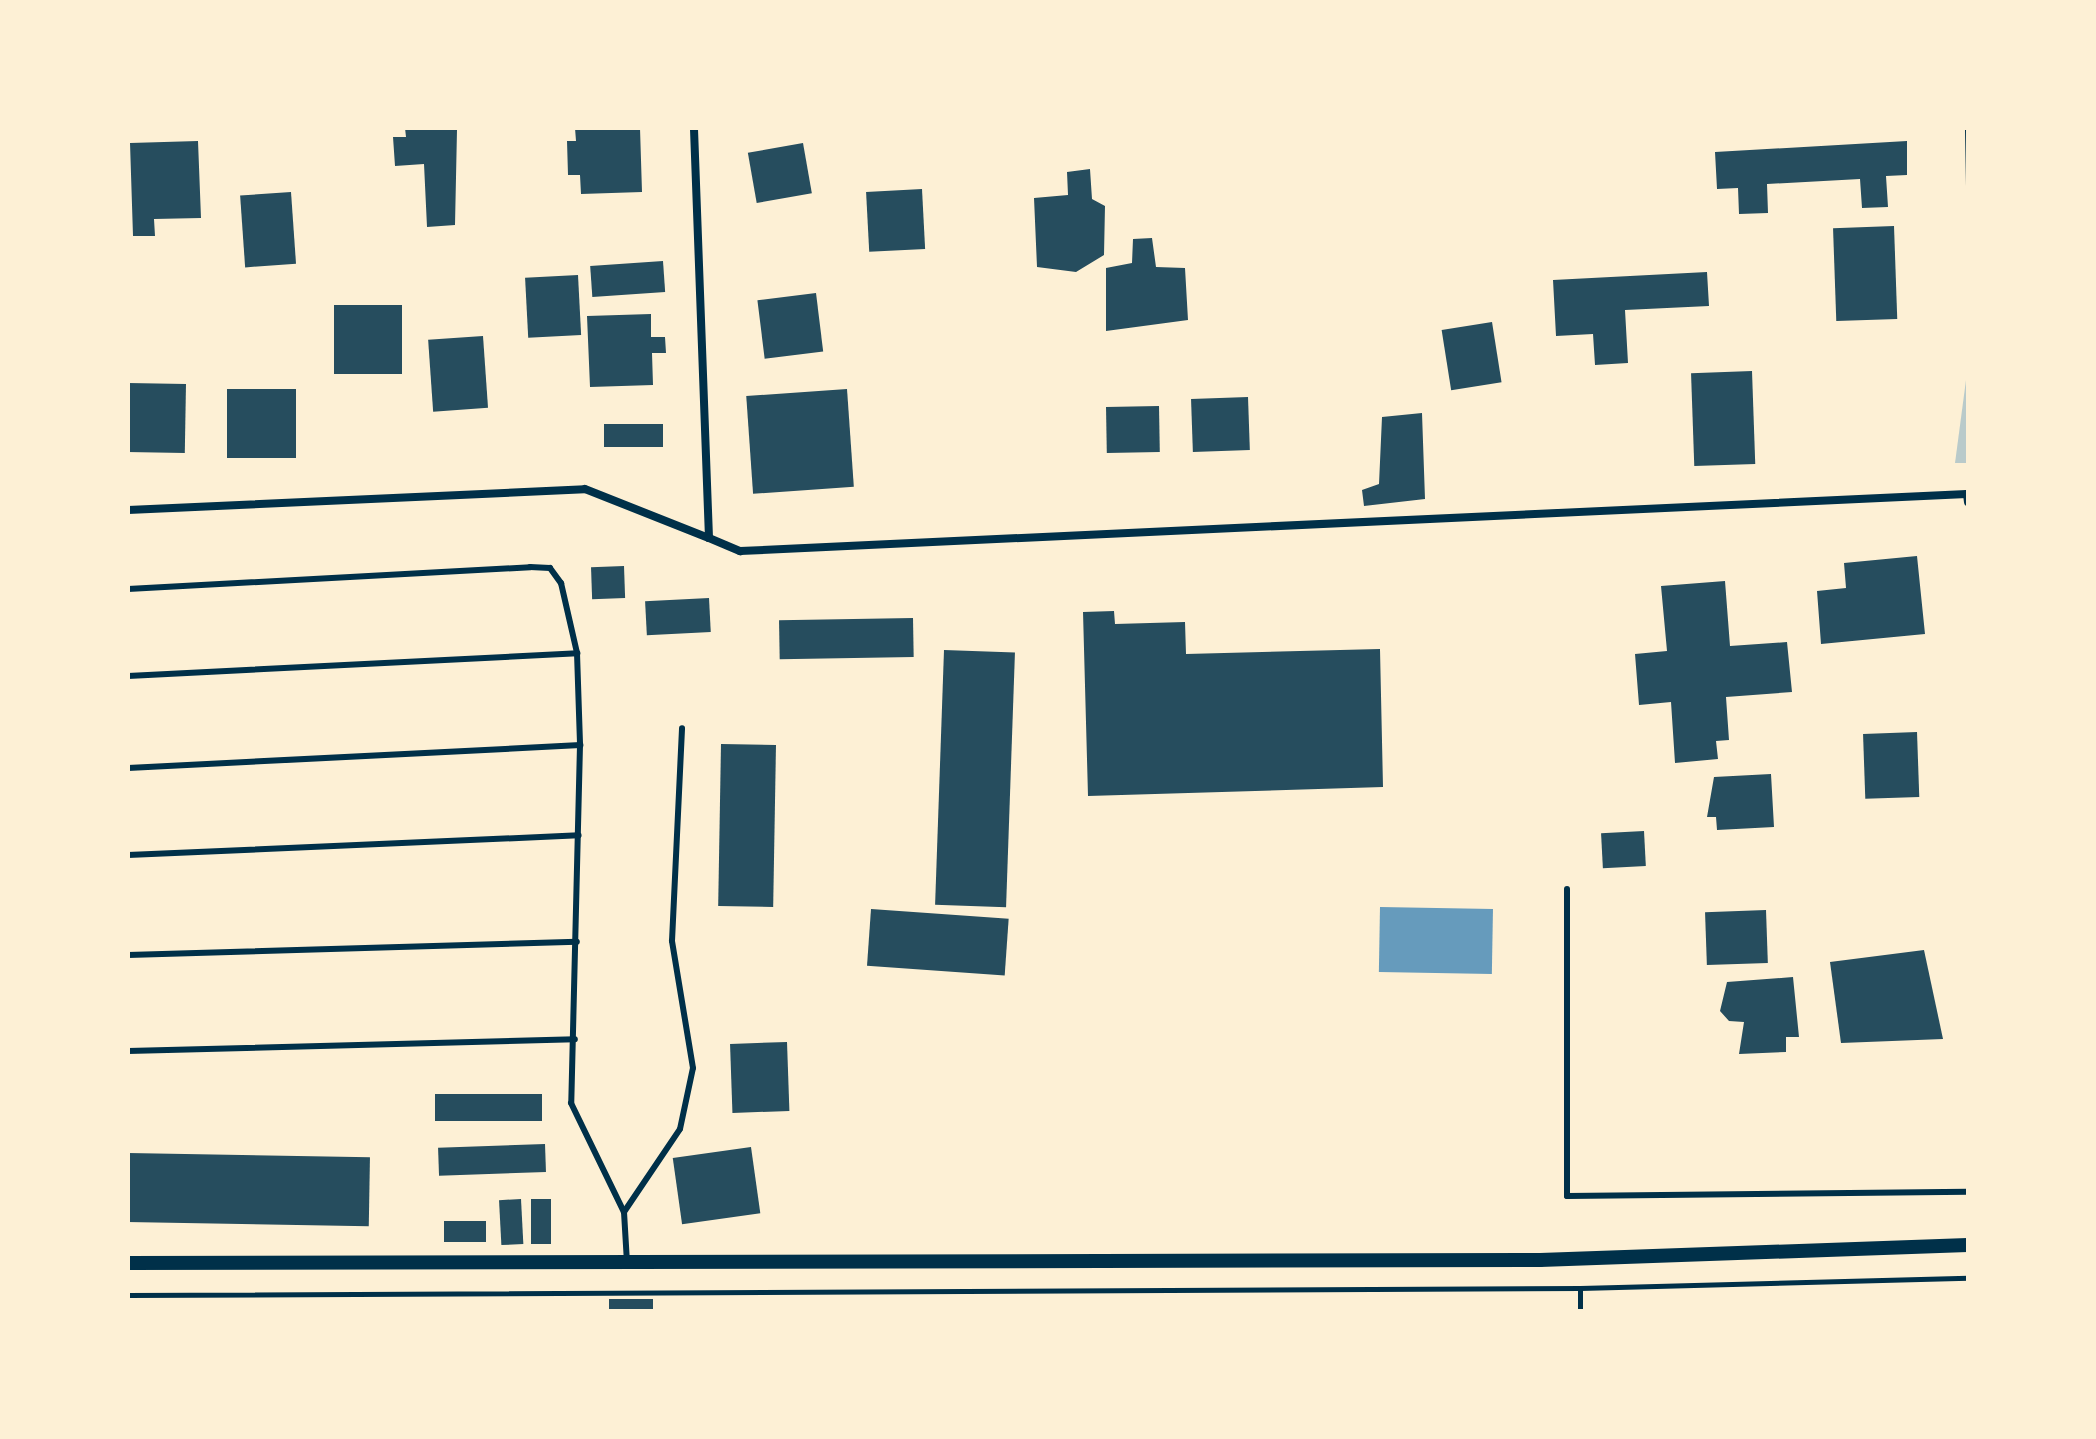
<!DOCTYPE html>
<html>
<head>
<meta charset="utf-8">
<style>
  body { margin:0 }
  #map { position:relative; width:2096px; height:1439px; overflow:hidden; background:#fdf0d5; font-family:Raleway,sans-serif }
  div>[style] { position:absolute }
  .green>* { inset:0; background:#b9caca }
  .water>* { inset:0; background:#669bbc; transform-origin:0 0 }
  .building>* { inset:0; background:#264d5e; transform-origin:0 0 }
  .path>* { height:5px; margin:-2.5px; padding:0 2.5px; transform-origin:2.5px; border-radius:2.5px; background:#003049 }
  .service>* { height:6px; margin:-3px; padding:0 3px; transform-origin:3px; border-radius:3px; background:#003049 }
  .minor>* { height:8px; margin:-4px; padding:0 4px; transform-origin:4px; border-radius:4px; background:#003049 }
  .tertiary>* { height:14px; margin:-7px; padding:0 7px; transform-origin:7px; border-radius:7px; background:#003049 }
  span { translate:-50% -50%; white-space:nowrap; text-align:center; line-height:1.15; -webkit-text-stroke:7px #fdf0d5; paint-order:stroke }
  .frame { position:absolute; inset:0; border:130px solid #fdf0d5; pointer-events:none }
</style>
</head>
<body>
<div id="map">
  <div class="green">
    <div style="clip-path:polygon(1968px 365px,1968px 463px,1955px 463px)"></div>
  </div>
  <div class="water">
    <div style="left:1380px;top:907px;width:113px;height:65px;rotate:1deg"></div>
  </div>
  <div class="building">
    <div style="clip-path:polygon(405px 128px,457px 130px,455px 225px,427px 227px,424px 164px,395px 166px,393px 137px,406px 137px)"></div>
    <div style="clip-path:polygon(575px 128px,640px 128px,642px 192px,581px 194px,580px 175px,568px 175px,567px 141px,576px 141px)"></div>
    <div style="clip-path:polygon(198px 141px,201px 218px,154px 219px,155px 236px,133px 236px,130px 143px)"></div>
    <div style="clip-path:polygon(1907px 141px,1907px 175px,1886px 176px,1888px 207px,1862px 208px,1860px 179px,1767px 184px,1768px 213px,1739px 214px,1738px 188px,1717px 189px,1715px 152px)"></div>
    <div style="left:803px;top:143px;width:51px;height:56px;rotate:80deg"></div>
    <div style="clip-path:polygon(1090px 169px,1092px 199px,1105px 206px,1104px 255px,1076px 272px,1037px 267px,1034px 198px,1068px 195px,1067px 172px)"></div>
    <div style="left:922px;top:189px;width:60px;height:56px;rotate:87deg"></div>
    <div style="left:291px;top:192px;width:72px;height:51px;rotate:86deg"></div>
    <div style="left:1894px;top:226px;width:93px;height:61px;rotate:88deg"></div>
    <div style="clip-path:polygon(1152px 238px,1156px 267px,1185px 268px,1188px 320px,1106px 331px,1106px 268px,1132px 263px,1133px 239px)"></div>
    <div style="left:663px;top:261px;width:31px;height:73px;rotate:86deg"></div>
    <div style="clip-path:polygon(1707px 272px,1709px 306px,1625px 310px,1628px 363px,1595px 365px,1593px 334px,1556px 336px,1553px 280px)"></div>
    <div style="left:578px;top:275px;width:60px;height:53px;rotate:87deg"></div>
    <div style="left:816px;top:293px;width:59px;height:59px;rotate:83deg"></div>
    <div style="left:334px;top:305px;width:68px;height:69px"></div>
    <div style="clip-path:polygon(651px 314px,651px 337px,665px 337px,666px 353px,652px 353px,653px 385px,590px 387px,587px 316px)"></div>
    <div style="left:1492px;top:322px;width:61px;height:51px;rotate:81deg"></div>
    <div style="left:483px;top:336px;width:72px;height:55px;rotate:86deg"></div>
    <div style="left:1752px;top:371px;width:93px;height:61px;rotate:88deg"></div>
    <div style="left:128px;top:383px;width:58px;height:69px;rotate:1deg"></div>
    <div style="left:227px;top:389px;width:69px;height:69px"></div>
    <div style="left:847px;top:389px;width:98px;height:101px;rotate:86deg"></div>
    <div style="left:1248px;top:397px;width:53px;height:57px;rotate:88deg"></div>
    <div style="left:1159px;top:406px;width:46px;height:53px;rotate:89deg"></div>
    <div style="clip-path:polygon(1422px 413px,1425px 499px,1364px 506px,1362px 490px,1379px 484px,1382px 417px)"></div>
    <div style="left:663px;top:424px;width:23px;height:59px;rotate:90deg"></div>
    <div style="clip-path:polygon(1917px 556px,1925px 634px,1821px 644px,1817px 591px,1846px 588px,1844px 563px)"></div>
    <div style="left:624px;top:566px;width:32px;height:33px;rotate:88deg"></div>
    <div style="clip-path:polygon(1725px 581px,1730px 646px,1787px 642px,1792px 692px,1726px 697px,1729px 740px,1716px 741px,1718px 759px,1675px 763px,1671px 702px,1639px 705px,1635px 654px,1667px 651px,1661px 586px)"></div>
    <div style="left:709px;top:598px;width:34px;height:64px;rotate:87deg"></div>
    <div style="clip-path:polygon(1114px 611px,1115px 624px,1185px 622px,1186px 654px,1380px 649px,1383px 787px,1088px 796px,1083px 612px)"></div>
    <div style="left:913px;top:618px;width:39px;height:134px;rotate:89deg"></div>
    <div style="left:944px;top:650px;width:71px;height:255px;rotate:2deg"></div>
    <div style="left:1917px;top:732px;width:65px;height:54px;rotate:88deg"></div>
    <div style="left:721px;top:744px;width:55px;height:162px;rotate:1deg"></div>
    <div style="clip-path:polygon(1771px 774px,1774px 827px,1717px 830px,1716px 817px,1707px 817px,1714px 777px)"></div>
    <div style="left:1644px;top:831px;width:35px;height:43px;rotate:87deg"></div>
    <div style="left:871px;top:909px;width:138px;height:57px;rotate:4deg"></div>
    <div style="left:1766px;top:910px;width:53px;height:61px;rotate:88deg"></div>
    <div style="clip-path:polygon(1924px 950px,1943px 1039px,1841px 1043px,1830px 962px)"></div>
    <div style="clip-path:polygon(1793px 977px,1799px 1037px,1786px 1037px,1786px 1052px,1739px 1054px,1744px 1022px,1729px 1021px,1720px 1011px,1727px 982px)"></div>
    <div style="left:787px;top:1042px;width:69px;height:57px;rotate:88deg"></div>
    <div style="left:542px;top:1094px;width:27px;height:107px;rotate:90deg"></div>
    <div style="left:545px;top:1144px;width:28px;height:107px;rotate:88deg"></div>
    <div style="left:751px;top:1147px;width:67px;height:79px;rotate:82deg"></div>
    <div style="left:128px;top:1153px;width:242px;height:69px;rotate:1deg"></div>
    <div style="left:521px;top:1199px;width:45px;height:22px;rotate:87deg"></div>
    <div style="left:531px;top:1199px;width:20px;height:45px"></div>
    <div style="left:444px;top:1221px;width:42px;height:21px"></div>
    <div style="left:653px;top:1299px;width:12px;height:44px;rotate:90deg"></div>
  </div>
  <div class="path">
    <div style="left:1967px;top:128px;width:57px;rotate:89deg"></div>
    <div style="left:1968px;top:477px;width:39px;rotate:-90deg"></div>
    <div style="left:1580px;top:1288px;width:23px;rotate:90deg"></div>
    <div style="left:128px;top:1295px;width:1452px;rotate:-0.28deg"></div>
    <div style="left:1580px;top:1288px;width:388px;rotate:-1.5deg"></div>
  </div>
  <div class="service">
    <div style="left:128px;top:589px;width:403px;rotate:-3.1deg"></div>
    <div style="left:530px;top:567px;width:20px;rotate:3deg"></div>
    <div style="left:550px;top:568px;width:19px;rotate:54deg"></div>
    <div style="left:561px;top:583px;width:72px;rotate:77.1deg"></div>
    <div style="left:577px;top:653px;width:92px;rotate:88.1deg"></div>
    <div style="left:580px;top:745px;width:358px;rotate:91.4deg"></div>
    <div style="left:571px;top:1103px;width:121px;rotate:64.1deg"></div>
    <div style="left:624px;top:1212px;width:50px;rotate:86.6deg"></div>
    <div style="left:128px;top:676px;width:450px;rotate:-2.9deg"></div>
    <div style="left:128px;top:768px;width:453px;rotate:-2.9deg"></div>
    <div style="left:128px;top:855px;width:451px;rotate:-2.5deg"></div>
    <div style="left:1567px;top:889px;width:307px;rotate:90deg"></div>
    <div style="left:1567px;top:1196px;width:401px;rotate:-0.6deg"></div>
    <div style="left:128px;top:955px;width:449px;rotate:-1.7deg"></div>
    <div style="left:128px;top:1051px;width:447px;rotate:-1.5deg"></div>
    <div style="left:624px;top:1212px;width:100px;rotate:-56deg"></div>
    <div style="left:680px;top:1129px;width:62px;rotate:-78deg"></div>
    <div style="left:693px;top:1068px;width:129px;rotate:-99.4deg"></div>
    <div style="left:672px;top:941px;width:213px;rotate:-87.3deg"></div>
  </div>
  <div class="minor">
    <div style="left:128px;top:510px;width:457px;rotate:-2.6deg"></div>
    <div style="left:585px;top:489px;width:133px;rotate:21.6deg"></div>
    <div style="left:709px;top:538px;width:410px;rotate:-92.1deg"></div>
    <div style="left:709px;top:538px;width:34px;rotate:23deg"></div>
    <div style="left:740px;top:551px;width:1228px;rotate:-2.66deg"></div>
    <div style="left:1967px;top:494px;width:8px;rotate:83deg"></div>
  </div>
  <div class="tertiary">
    <div style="left:128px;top:1263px;width:1412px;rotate:-0.12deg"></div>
    <div style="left:1540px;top:1260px;width:428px;rotate:-2deg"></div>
  </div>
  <div class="frame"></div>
</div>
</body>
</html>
